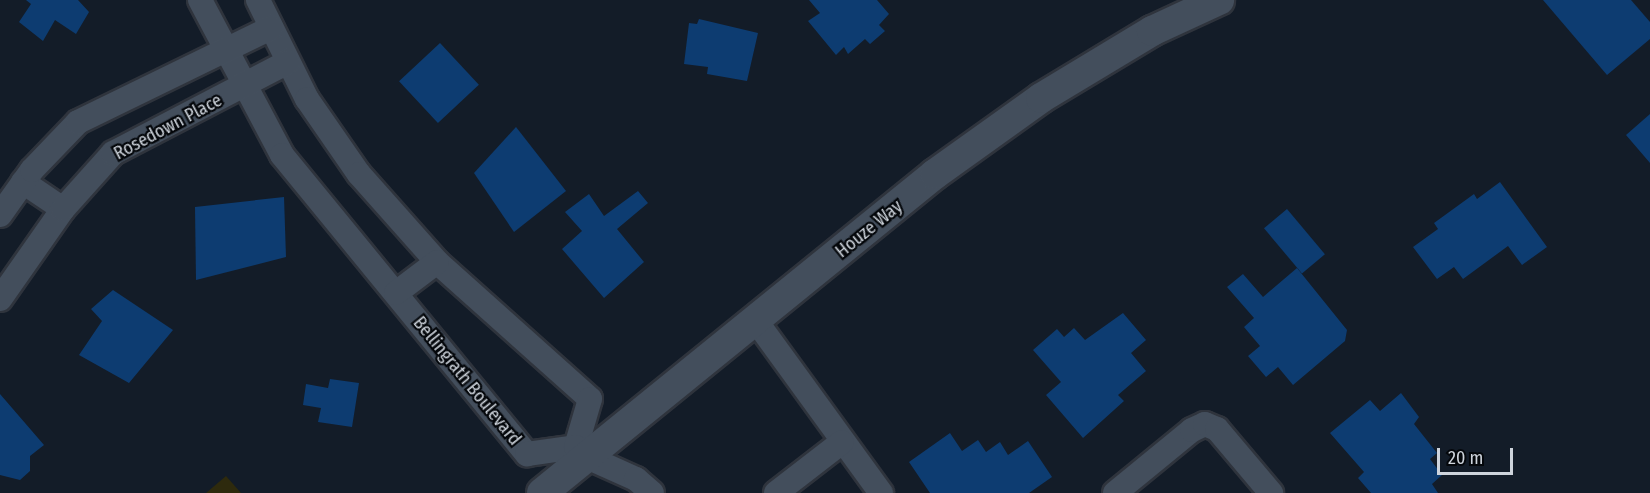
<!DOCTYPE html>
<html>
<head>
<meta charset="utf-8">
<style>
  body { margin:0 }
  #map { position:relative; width:1650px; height:493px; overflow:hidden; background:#131c28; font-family:"Fira Sans Condensed",sans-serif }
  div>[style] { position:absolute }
  .green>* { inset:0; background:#2e2a0d }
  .building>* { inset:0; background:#0d3c71; transform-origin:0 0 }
  .roads { filter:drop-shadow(2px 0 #2f343d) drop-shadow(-2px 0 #2f343d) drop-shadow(0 2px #2f343d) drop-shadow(0 -2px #2f343d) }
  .minor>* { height:24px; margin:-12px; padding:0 12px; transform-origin:12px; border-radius:12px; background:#434e5c }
  .tertiary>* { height:30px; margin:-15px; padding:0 15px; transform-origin:15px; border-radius:15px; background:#434e5c }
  span { translate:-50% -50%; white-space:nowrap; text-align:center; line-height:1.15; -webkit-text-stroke:4.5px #04070b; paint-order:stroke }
  .street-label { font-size:18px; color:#ced4dc }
  .scale { position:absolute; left:1437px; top:448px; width:76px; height:27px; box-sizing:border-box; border:3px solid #ced4dc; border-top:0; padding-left:8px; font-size:18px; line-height:21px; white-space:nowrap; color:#ced4dc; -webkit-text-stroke:4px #04070b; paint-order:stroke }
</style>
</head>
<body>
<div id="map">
  <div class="green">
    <div style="clip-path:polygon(226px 476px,241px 493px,206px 493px)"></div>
  </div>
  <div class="building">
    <div style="clip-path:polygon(26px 0,78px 0,89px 12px,76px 34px,55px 20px,43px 41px,19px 22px,31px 4px)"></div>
    <div style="clip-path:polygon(809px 0,877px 0,889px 14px,879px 25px,885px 31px,870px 44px,865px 39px,848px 54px,844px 47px,836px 55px,808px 21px,820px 13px)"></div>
    <div style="clip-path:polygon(1543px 0,1631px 0,1650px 22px,1650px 39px,1607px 75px)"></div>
    <div style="clip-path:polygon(699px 19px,758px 33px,747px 81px,707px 74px,708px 67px,684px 64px,689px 23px,697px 24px)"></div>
    <div style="left:440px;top:43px;width:57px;height:56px;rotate:47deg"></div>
    <div style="clip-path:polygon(1650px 114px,1650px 163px,1626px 135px)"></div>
    <div style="clip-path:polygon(516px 127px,566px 191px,514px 232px,474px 173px)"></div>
    <div style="clip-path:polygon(1500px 182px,1547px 247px,1522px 265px,1508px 246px,1463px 279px,1454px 267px,1437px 279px,1413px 247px,1438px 229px,1434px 223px,1474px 194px,1477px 199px)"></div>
    <div style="clip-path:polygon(638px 191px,648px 203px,617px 229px,644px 262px,604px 298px,562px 249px,582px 231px,565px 212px,589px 194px,604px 216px)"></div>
    <div style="clip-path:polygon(284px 197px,286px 257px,196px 280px,195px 207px)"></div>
    <div style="left:1287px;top:209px;width:59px;height:30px;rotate:50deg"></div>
    <div style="clip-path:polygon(1297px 268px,1347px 330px,1345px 341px,1293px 385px,1278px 367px,1266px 377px,1248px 356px,1260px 346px,1244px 327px,1254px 318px,1227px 287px,1243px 274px,1263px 297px)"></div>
    <div style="clip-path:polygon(113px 290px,173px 330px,129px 383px,79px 355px,102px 321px,91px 309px)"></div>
    <div style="clip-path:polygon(1123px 313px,1146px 340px,1131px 353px,1146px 371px,1118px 395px,1124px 401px,1083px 438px,1046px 395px,1061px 382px,1033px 350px,1057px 329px,1064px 337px,1074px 328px,1085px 340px)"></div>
    <div style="clip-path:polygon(330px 379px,359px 383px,352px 427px,318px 422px,321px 408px,303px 405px,306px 384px,328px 388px)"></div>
    <div style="clip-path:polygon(1401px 393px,1419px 417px,1414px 424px,1437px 453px,1430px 459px,1442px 475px,1432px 484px,1438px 493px,1371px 493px,1358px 478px,1364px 472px,1330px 433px,1370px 400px,1380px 411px)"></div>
    <div style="clip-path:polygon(0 394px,44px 445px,30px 456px,30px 471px,20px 480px,0 475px)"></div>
    <div style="clip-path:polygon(950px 433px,962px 451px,978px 440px,986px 452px,1000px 442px,1008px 455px,1028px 441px,1052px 477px,1029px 493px,930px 493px,909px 462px)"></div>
  </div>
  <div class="roads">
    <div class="minor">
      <div style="left:200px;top:0;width:175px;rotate:62.1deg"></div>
      <div style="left:282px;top:155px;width:387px;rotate:50.7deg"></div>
      <div style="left:527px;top:454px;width:49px;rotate:-8.1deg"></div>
      <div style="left:258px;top:0;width:110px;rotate:63.7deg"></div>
      <div style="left:307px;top:99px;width:91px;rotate:55.3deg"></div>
      <div style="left:359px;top:174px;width:118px;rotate:48.4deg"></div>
      <div style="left:437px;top:262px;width:205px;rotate:41.8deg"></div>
      <div style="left:590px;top:399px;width:50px;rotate:106.3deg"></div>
      <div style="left:23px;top:182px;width:48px;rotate:34deg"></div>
      <div style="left:0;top:215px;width:55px;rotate:-54.6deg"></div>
      <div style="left:32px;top:170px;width:66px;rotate:-46.2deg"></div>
      <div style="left:78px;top:122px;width:215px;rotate:-26deg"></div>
      <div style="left:396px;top:293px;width:51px;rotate:-37.1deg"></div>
      <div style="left:0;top:299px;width:110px;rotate:-55deg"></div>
      <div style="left:63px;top:209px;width:75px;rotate:-48.2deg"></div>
      <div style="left:113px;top:153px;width:197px;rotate:-27.5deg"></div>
      <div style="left:756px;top:321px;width:213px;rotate:54deg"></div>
      <div style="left:576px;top:447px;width:15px;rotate:42deg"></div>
      <div style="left:587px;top:457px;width:54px;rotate:24.2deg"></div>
      <div style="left:636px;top:479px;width:21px;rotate:41deg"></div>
      <div style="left:776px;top:493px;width:83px;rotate:-37.7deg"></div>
      <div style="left:1115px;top:493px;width:99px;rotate:-39.3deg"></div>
      <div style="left:1192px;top:430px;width:14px;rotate:-25deg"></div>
      <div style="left:1205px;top:424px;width:13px;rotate:23deg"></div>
      <div style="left:1217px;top:429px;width:84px;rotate:49.8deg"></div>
    </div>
    <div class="tertiary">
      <div style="left:542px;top:493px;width:506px;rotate:-39.07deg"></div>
      <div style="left:935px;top:174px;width:130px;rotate:-35.6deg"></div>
      <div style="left:1041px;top:98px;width:130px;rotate:-31.1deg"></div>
      <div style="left:1152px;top:31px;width:74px;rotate:-24.8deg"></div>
    </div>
  </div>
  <div class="street-label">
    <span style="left:168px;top:127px;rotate:-28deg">Rosedown Place</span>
    <span style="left:869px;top:229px;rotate:-39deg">Houze Way</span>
    <span style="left:467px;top:381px;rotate:51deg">Bellingrath Boulevard</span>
  </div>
  <div class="scale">20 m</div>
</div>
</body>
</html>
